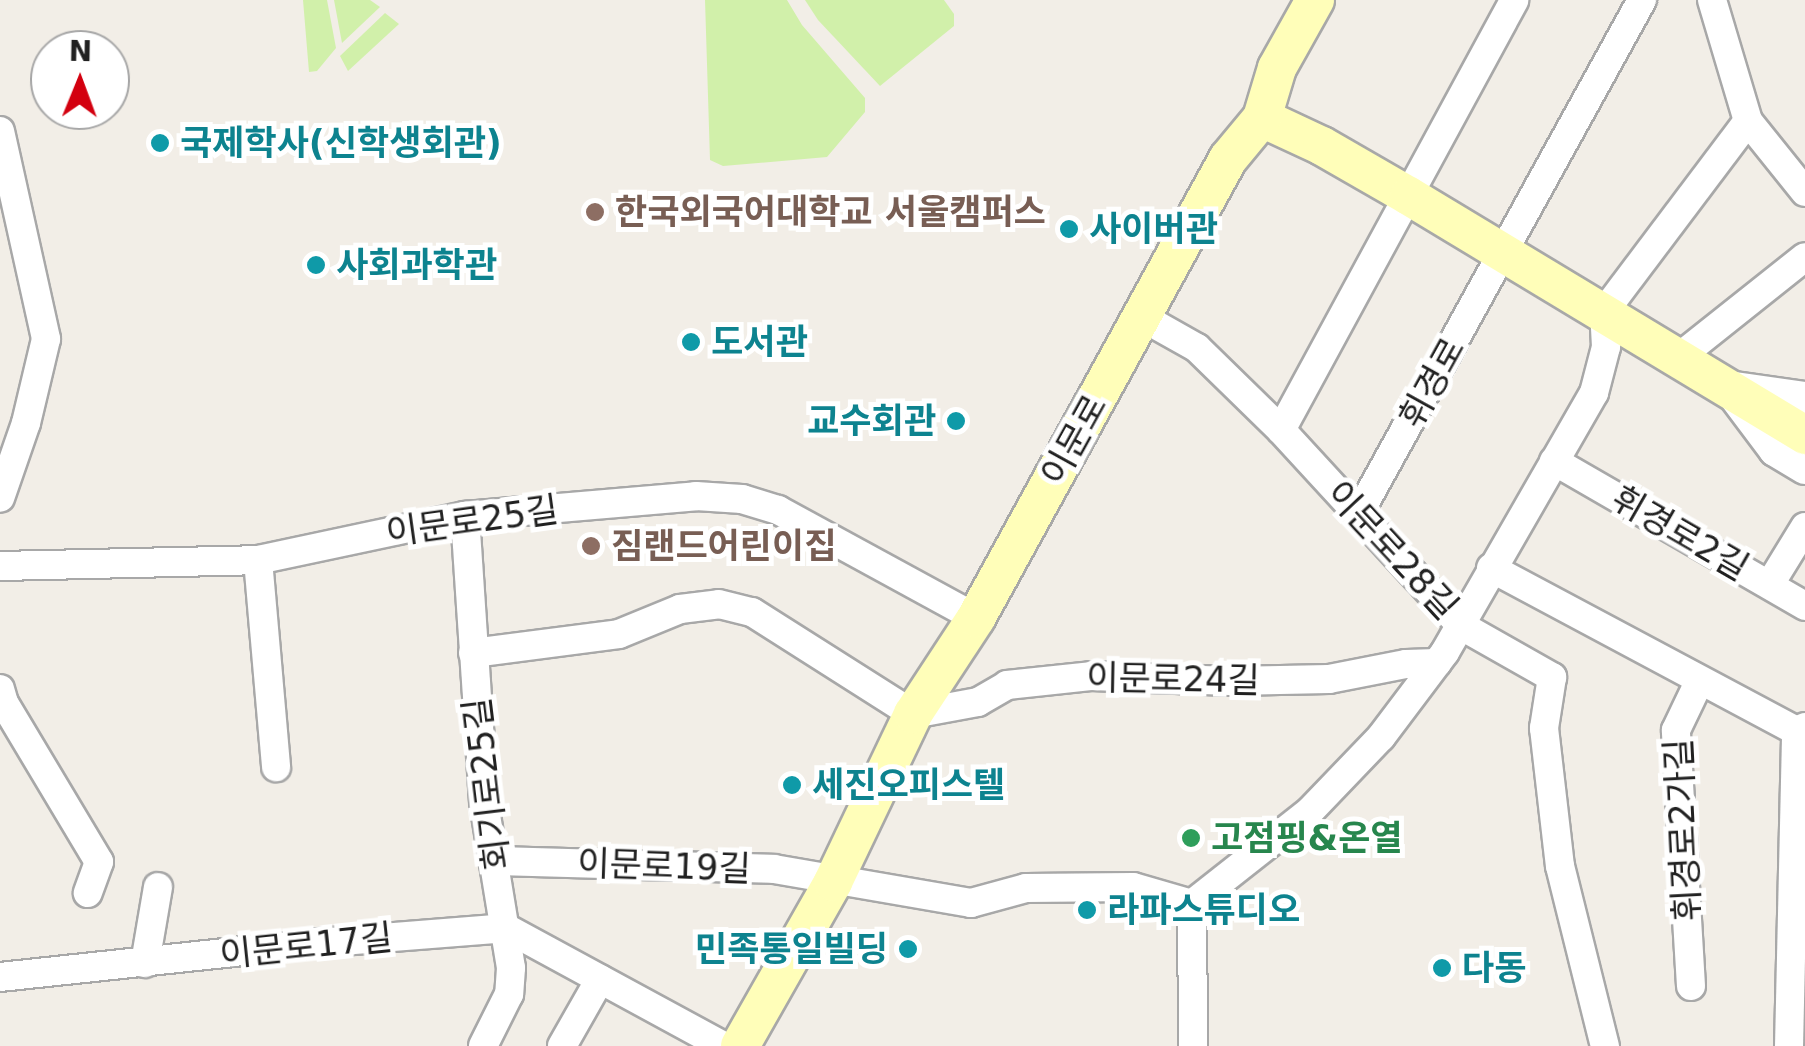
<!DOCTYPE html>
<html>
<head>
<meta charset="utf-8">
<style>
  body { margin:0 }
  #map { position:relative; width:1805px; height:1046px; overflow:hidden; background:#f2eee7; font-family:"DejaVu Sans","Noto Sans KR",sans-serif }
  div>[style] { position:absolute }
  .grass>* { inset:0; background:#d1f0aa }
  .roads { filter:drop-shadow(2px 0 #a8a8a8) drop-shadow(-2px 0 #a8a8a8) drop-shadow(0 2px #a8a8a8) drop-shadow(0 -2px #a8a8a8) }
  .minor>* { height:28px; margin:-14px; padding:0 14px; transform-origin:14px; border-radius:14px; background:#fff }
  .tertiary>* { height:32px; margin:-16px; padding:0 16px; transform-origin:16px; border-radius:16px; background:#fff }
  .secondary>* { height:38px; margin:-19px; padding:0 19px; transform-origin:19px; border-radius:19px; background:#fffeb9 }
  .dots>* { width:28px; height:28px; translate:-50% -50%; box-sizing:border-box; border:5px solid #fff; border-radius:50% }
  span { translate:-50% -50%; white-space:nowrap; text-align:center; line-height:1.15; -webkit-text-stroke:10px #fff; paint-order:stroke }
  .culture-label { font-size:35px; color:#0d838f; font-weight:700 }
  .left { translate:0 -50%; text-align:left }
  .right { translate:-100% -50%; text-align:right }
  .education-label { font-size:35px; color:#785e54; font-weight:700 }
  .street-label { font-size:35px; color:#212121 }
  .leisure-label { font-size:35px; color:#27864d; font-weight:700 }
  .north { position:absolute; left:30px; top:30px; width:100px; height:100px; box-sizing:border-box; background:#fff; border:2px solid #a6a6a6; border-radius:50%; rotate:1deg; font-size:28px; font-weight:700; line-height:40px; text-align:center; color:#212121 }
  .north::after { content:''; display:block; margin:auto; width:35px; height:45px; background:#d3000f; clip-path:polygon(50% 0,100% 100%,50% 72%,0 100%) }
</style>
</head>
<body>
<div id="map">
  <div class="grass">
    <div style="clip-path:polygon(303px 0,327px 0,336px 48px,317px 71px,309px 72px)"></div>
    <div style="clip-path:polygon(334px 0,370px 0,380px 7px,342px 43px)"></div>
    <div style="clip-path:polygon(705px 0,787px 0,802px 25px,865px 98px,865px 112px,827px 157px,723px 166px,710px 160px)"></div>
    <div style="clip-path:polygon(805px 0,944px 0,954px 14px,954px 26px,880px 86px,818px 20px)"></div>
    <div style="clip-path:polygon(385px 13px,399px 24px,348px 71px,340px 56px)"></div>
  </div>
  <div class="roads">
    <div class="minor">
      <div style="left:1712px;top:0;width:126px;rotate:73.4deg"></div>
      <div style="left:1748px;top:121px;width:91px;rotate:51.2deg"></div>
      <div style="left:0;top:131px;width:213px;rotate:77.5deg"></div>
      <div style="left:46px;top:339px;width:86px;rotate:103.4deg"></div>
      <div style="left:26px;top:423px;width:79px;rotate:109.1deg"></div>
      <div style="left:1142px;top:317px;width:63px;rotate:29.4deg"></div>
      <div style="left:1197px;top:348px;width:117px;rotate:44.3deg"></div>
      <div style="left:1281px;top:430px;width:265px;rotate:47.4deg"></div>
      <div style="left:1460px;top:625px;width:106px;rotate:29.5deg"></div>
      <div style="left:1552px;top:677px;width:52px;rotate:98.9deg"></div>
      <div style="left:1544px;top:728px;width:139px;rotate:83.4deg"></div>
      <div style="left:1560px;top:866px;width:186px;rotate:76deg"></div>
      <div style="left:1678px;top:358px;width:162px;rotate:-38.5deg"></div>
      <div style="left:1281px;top:430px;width:489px;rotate:-61.5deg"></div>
      <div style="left:1554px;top:461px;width:290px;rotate:30deg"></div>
      <div style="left:1359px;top:513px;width:586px;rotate:-61.12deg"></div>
      <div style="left:465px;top:516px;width:288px;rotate:86.2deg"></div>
      <div style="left:484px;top:803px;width:167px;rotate:80.7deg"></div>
      <div style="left:511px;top:968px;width:26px;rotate:94deg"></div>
      <div style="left:509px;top:994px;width:58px;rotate:116.6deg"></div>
      <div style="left:258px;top:560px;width:208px;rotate:85deg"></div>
      <div style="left:0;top:566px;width:258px;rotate:-1.3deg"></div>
      <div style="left:258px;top:560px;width:212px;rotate:-12deg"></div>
      <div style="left:465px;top:516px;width:232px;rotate:-4.9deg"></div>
      <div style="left:696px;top:496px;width:46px;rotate:3.7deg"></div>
      <div style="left:742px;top:499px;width:38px;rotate:17deg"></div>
      <div style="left:778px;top:510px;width:226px;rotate:28.6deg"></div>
      <div style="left:1491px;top:568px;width:346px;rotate:28.1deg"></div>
      <div style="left:1796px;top:731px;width:10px;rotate:-24deg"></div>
      <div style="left:1770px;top:584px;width:67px;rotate:-58.4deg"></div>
      <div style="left:473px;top:653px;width:147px;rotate:-7.4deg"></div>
      <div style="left:619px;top:634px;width:66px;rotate:-22.3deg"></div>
      <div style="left:680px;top:609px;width:39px;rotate:-7deg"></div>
      <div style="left:719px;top:604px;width:34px;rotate:14deg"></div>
      <div style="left:752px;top:612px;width:191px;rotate:32.4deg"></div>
      <div style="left:913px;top:714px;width:66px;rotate:-10.5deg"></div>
      <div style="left:978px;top:702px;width:34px;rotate:-30deg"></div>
      <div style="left:1007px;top:685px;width:84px;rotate:-6.1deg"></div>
      <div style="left:1091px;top:676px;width:140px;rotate:2deg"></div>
      <div style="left:1231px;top:681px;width:98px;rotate:-1.2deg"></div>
      <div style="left:1329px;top:679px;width:78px;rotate:-11deg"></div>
      <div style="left:1406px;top:664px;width:31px;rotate:-2deg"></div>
      <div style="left:0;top:689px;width:15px;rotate:74deg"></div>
      <div style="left:4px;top:703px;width:185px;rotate:59.1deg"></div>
      <div style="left:99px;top:862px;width:33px;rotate:110deg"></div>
      <div style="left:494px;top:861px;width:280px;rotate:1.6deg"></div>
      <div style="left:774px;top:869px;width:200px;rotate:9.8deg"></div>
      <div style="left:971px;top:903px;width:57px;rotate:-15.3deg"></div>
      <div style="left:1026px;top:888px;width:107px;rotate:-0.5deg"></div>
      <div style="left:1133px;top:887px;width:61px;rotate:16.1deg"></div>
      <div style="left:145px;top:963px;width:77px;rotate:-80.3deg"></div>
      <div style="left:0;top:977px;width:319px;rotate:-6.1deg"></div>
      <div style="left:317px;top:943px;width:190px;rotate:-4.5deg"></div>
      <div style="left:506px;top:928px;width:247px;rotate:28.5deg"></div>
      <div style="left:1691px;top:986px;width:256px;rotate:-93.4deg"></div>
      <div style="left:1676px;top:730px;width:55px;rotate:-64.4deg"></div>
      <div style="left:562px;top:1046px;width:77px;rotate:-60.4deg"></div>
      <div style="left:1193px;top:1046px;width:142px;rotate:-90.4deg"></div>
      <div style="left:1192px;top:904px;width:150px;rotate:-38.2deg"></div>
      <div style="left:1310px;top:811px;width:103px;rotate:-46.2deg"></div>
      <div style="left:1381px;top:737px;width:106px;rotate:-53deg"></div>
      <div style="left:1445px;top:652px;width:299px;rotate:-60.1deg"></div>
      <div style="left:1594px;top:393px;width:48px;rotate:-75.4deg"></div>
      <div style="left:1606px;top:347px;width:35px;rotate:-93deg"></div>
      <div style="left:1604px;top:312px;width:239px;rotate:-53deg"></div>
      <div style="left:1789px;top:1046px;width:315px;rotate:-88.7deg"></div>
    </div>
    <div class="tertiary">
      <div style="left:1728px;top:387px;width:78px;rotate:8.1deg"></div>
      <div style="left:1733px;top:394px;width:70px;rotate:53.1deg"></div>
      <div style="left:1775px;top:450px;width:35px;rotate:31deg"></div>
    </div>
    <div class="secondary">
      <div style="left:1262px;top:118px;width:66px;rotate:25deg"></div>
      <div style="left:1322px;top:146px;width:100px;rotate:29.9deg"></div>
      <div style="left:1409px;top:196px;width:463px;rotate:31.1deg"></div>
      <div style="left:740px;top:1046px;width:189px;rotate:-60.4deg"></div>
      <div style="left:833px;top:882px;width:186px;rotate:-64.5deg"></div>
      <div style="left:913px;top:714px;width:115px;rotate:-56.7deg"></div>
      <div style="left:976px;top:618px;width:524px;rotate:-61.23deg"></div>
      <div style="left:1228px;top:159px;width:53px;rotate:-50.3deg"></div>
      <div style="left:1262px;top:118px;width:52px;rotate:-73.3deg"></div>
      <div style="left:1277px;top:68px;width:78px;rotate:-60.8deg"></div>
    </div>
  </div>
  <div class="dots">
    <div style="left:160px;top:143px;background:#0f9aa8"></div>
    <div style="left:595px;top:212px;background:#8d6e63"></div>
    <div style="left:1069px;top:229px;background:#0f9aa8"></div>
    <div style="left:316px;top:265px;background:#0f9aa8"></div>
    <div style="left:691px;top:342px;background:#0f9aa8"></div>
    <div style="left:956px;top:421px;background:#0f9aa8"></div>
    <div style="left:591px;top:546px;background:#8d6e63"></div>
    <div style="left:792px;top:785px;background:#0f9aa8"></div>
    <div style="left:1191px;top:838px;background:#2e9e5b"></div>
    <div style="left:1087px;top:910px;background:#0f9aa8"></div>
    <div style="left:908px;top:949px;background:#0f9aa8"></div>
    <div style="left:1442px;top:968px;background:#0f9aa8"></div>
  </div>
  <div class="culture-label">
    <span class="left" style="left:180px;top:143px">국제학사(신학생회관)</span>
    <span class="left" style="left:1089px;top:229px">사이버관</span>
    <span class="left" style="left:336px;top:265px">사회과학관</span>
    <span class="left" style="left:711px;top:342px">도서관</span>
    <span class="right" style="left:936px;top:421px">교수회관</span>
    <span class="left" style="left:812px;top:785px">세진오피스텔</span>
    <span class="left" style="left:1107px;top:910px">라파스튜디오</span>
    <span class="right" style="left:888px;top:949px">민족통일빌딩</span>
    <span class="left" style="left:1462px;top:968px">다동</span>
  </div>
  <div class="education-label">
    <span class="left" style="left:615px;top:212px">한국외국어대학교 서울캠퍼스</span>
    <span class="left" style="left:611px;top:546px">짐랜드어린이집</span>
  </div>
  <div class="street-label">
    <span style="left:1432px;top:383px;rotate:-61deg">휘경로</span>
    <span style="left:1074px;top:440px;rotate:-61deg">이문로</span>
    <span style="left:472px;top:521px;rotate:-8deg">이문로25길</span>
    <span style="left:1680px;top:533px;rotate:30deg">휘경로2길</span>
    <span style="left:1392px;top:550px;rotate:47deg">이문로28길</span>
    <span style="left:1173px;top:679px;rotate:1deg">이문로24길</span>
    <span style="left:487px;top:784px;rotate:-97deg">회기로25길</span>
    <span style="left:1683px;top:830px;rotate:-93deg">휘경로2가길</span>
    <span style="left:664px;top:866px;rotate:2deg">이문로19길</span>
    <span style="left:306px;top:946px;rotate:-6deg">이문로17길</span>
  </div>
  <div class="leisure-label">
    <span class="left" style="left:1211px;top:838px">고점핑&amp;온열</span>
  </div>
  <div class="north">N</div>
</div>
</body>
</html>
